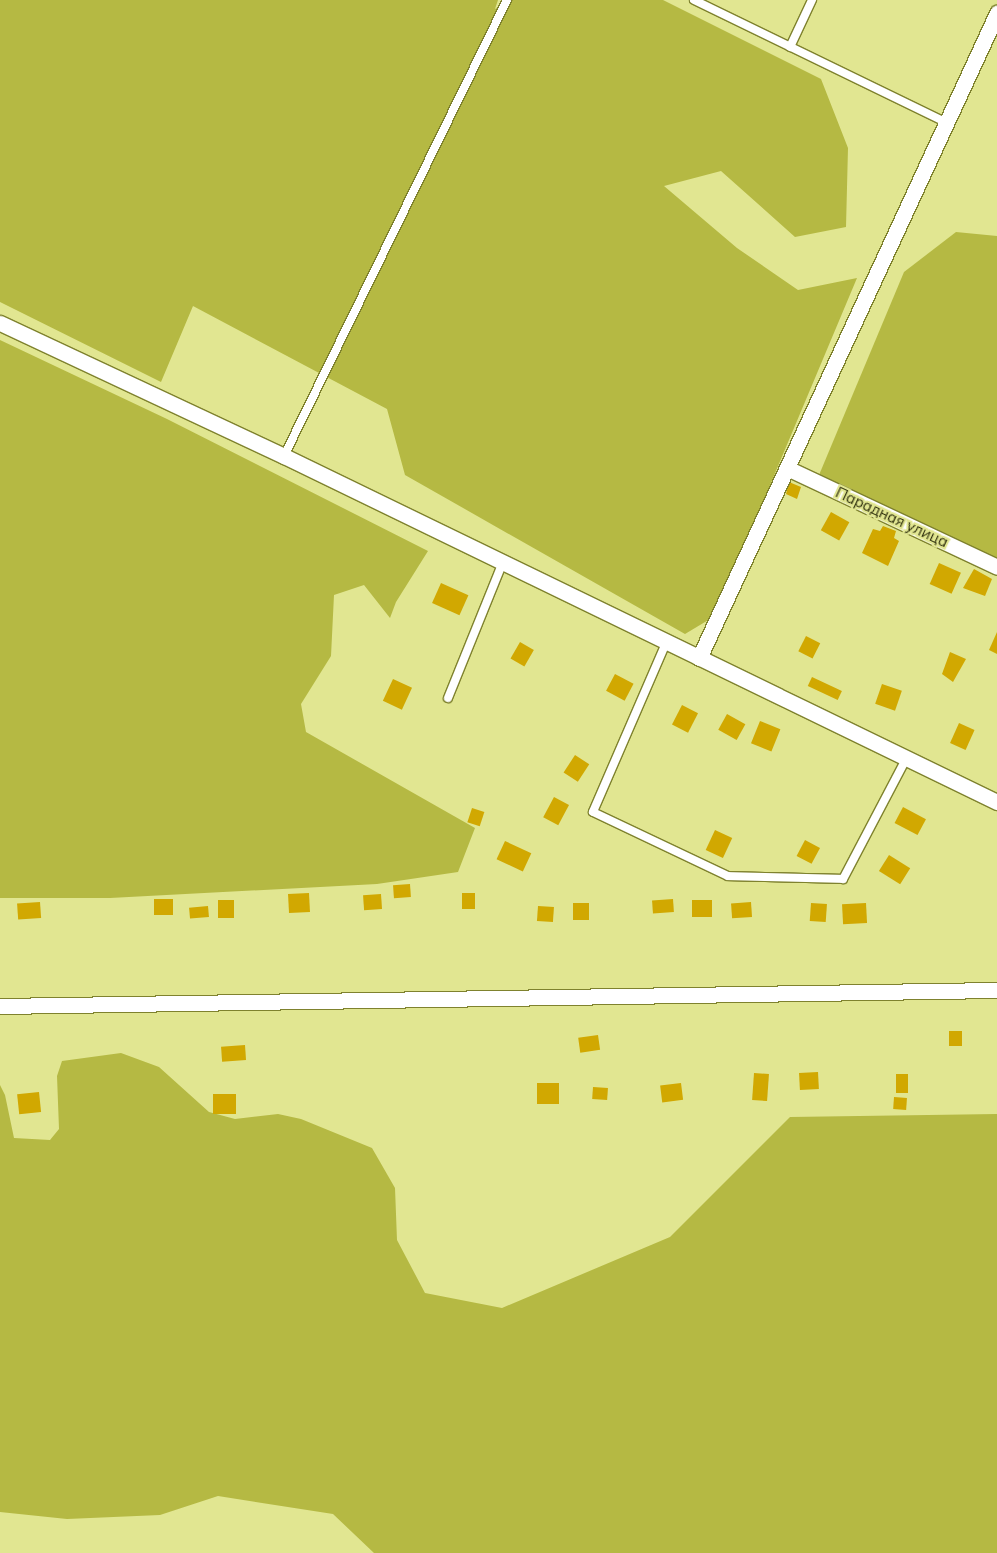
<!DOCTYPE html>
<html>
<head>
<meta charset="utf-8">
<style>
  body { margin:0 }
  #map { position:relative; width:997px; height:1553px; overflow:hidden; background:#e1e691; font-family:Mulish,sans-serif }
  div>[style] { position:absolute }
  .green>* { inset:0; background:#b5b943 }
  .building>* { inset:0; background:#d1a801; transform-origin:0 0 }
  .roads { filter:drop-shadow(1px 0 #7f822e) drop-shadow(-1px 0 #7f822e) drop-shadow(0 1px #7f822e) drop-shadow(0 -1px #7f822e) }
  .lane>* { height:8px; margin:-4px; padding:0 4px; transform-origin:4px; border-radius:4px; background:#fff }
  .street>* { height:15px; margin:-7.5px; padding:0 7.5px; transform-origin:7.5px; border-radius:7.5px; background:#fff }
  span { translate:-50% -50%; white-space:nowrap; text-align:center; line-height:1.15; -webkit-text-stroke:4.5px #e1e691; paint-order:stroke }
  .street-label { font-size:15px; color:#30310e }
</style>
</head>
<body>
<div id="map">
  <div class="green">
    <div style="clip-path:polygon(0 0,498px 0,495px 9px,509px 0,663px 0,821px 79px,848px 148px,846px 227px,795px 237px,721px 171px,664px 186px,737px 248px,798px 290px,857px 278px,715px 616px,685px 634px,405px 475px,387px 409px,193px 306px,161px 382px,0 302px)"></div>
    <div style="clip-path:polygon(956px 232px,997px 236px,997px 558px,814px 487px,904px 272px)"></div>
    <div style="clip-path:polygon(0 340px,167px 419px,428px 551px,396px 602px,390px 618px,364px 585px,334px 595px,331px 656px,301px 704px,306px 732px,475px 828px,458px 872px,377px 884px,110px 898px,0 898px)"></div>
    <div style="clip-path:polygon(121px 1053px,159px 1067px,209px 1112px,235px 1119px,278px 1114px,301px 1119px,372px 1148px,395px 1188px,397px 1240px,425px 1293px,502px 1308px,670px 1237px,790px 1117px,997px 1114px,997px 1553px,374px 1553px,333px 1514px,218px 1496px,160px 1515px,67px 1519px,0 1512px,0 1085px,5px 1095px,14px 1138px,50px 1140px,59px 1129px,57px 1076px,62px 1061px)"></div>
  </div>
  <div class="building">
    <div style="clip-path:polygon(789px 482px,801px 487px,797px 499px,786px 494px)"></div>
    <div style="left:831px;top:512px;width:21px;height:21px;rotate:29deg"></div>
    <div style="clip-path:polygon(883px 526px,896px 531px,894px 538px,899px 541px,888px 566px,862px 553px,873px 529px,880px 531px)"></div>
    <div style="left:939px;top:563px;width:24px;height:23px;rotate:24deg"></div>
    <div style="clip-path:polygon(974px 569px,992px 579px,985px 596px,963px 588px)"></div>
    <div style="left:441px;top:583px;width:30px;height:22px;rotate:24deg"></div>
    <div style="clip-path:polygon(997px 632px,997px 654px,989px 650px)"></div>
    <div style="left:806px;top:636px;width:16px;height:17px;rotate:27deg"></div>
    <div style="left:520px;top:642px;width:16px;height:19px;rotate:30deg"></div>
    <div style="clip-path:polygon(950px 652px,966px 659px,953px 682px,942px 674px)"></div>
    <div style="left:615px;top:674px;width:21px;height:19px;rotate:28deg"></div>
    <div style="left:812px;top:677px;width:33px;height:10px;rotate:25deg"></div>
    <div style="left:393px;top:679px;width:21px;height:24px;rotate:25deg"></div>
    <div style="left:882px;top:684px;width:21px;height:21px;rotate:19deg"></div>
    <div style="left:682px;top:705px;width:18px;height:22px;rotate:27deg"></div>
    <div style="left:727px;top:714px;width:21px;height:18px;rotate:29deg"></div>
    <div style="left:760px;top:721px;width:22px;height:24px;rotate:22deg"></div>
    <div style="left:959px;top:723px;width:17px;height:22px;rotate:24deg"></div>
    <div style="left:575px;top:755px;width:17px;height:21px;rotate:33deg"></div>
    <div style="left:554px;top:797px;width:17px;height:23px;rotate:28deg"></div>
    <div style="left:903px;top:807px;width:26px;height:18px;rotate:28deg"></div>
    <div style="left:472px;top:808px;width:13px;height:15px;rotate:18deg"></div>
    <div style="left:715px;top:830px;width:19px;height:22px;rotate:25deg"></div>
    <div style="left:805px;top:840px;width:17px;height:18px;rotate:28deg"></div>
    <div style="left:505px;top:841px;width:29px;height:20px;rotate:25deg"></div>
    <div style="left:889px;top:855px;width:25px;height:19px;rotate:32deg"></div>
    <div style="left:410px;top:884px;width:13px;height:17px;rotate:86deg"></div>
    <div style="left:309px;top:893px;width:19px;height:21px;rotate:87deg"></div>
    <div style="left:462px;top:893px;width:13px;height:16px"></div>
    <div style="left:381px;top:894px;width:15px;height:18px;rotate:86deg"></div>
    <div style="left:154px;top:899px;width:19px;height:16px"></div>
    <div style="left:673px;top:899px;width:13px;height:21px;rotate:86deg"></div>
    <div style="left:218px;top:900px;width:16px;height:18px"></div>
    <div style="left:712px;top:900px;width:17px;height:20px;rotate:90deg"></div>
    <div style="left:40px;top:902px;width:16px;height:23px;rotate:86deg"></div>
    <div style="left:751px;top:902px;width:15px;height:20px;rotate:86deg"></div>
    <div style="left:573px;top:903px;width:16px;height:17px"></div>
    <div style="left:811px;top:903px;width:16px;height:18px;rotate:4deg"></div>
    <div style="left:866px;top:903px;width:20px;height:24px;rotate:87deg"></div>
    <div style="left:208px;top:906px;width:11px;height:19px;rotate:85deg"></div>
    <div style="left:538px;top:906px;width:16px;height:15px;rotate:4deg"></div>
    <div style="left:949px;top:1031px;width:13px;height:15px"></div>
    <div style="left:598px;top:1035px;width:15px;height:20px;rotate:82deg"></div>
    <div style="left:245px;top:1045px;width:15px;height:24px;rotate:86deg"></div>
    <div style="left:818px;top:1072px;width:17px;height:19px;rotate:87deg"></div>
    <div style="left:754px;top:1073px;width:15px;height:27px;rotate:4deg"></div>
    <div style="left:896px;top:1074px;width:12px;height:19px"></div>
    <div style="left:537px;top:1083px;width:22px;height:21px"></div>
    <div style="left:681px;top:1083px;width:17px;height:21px;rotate:83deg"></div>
    <div style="left:593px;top:1087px;width:15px;height:12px;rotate:4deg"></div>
    <div style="left:39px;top:1092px;width:20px;height:22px;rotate:84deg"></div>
    <div style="left:213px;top:1094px;width:23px;height:20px"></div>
    <div style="left:894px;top:1097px;width:13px;height:12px;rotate:4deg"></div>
  </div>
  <div class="roads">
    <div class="lane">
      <div style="left:694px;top:0;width:281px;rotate:25.9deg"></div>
      <div style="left:790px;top:47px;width:52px;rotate:-64.9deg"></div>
      <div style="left:284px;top:456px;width:508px;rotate:-63.94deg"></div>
      <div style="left:666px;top:643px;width:184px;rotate:113.4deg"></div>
      <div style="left:593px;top:812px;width:149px;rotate:25.4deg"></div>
      <div style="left:728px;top:876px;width:115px;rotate:1.5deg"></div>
      <div style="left:843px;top:879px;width:136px;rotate:-62.3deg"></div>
      <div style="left:448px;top:698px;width:147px;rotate:-68deg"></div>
    </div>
    <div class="street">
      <div style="left:0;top:323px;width:314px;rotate:25.1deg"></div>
      <div style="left:284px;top:456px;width:793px;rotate:25.89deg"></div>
      <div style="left:787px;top:468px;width:232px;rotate:25.2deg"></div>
      <div style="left:699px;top:658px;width:711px;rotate:-65.2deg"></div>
      <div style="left:0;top:1006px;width:997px;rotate:-0.92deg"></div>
    </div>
  </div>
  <div class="street-label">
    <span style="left:892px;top:517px;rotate:25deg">Парадная улица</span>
  </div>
</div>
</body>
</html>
